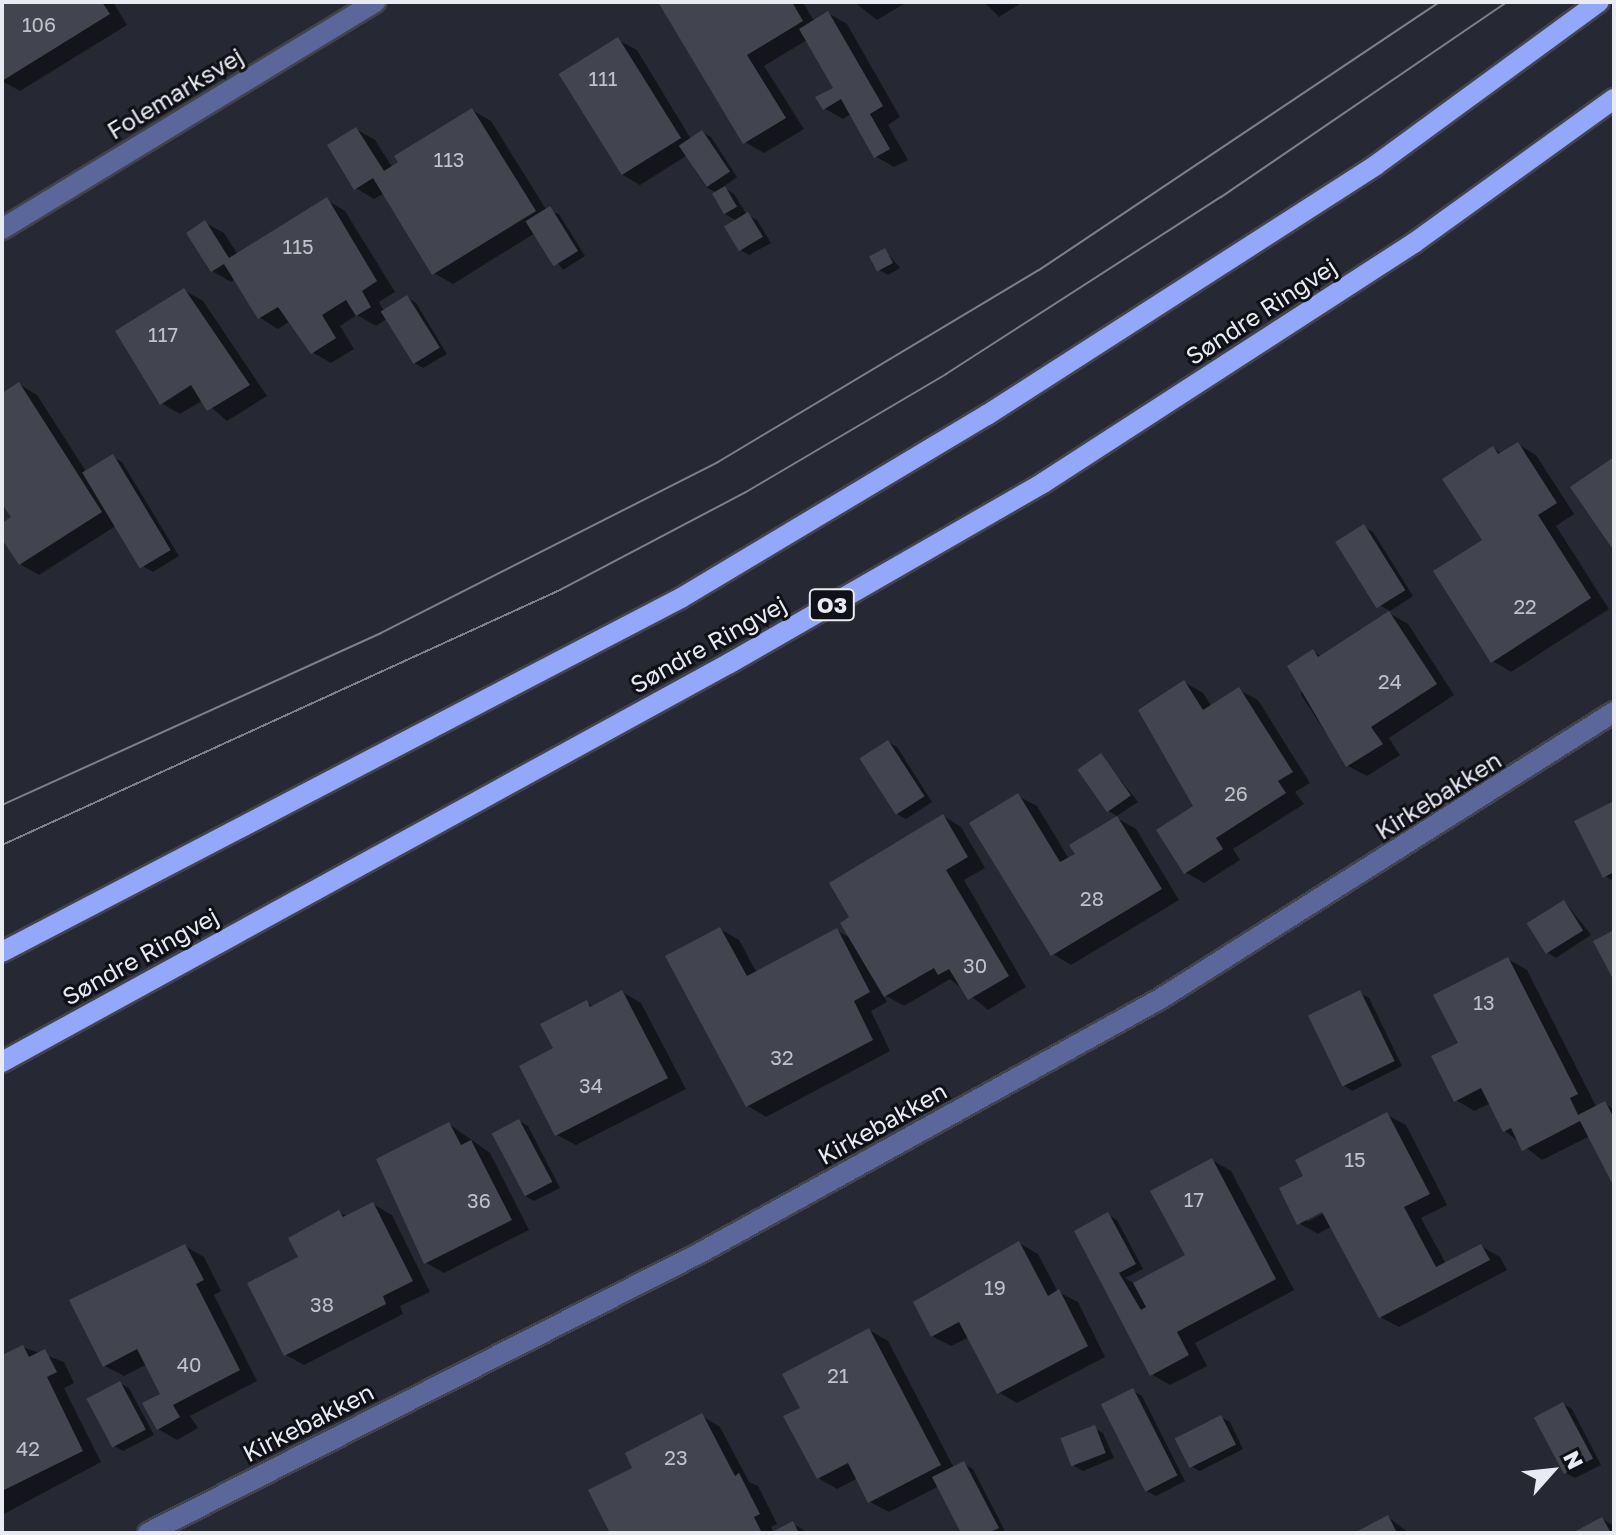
<!DOCTYPE html>
<html>
<head>
<meta charset="utf-8">
<style>
  body { margin:0 }
  #map { position:relative; width:1616px; height:1535px; overflow:hidden; background:#262833; font-family:"Golos Text",sans-serif }
  div>[style] { position:absolute }
  .shadow>* { inset:0; background:#0007 }
  .building>* { inset:0; background:#424550; transform-origin:0 0 }
  .roads { filter:drop-shadow(2px 0 #41434e) drop-shadow(-2px 0 #41434e) drop-shadow(0 2px #41434e) drop-shadow(0 -2px #41434e) }
  .minor>* { height:20px; margin:-10px; padding:0 10px; transform-origin:10px; border-radius:10px; background:#5b679b }
  .primary>* { height:20px; margin:-10px; padding:0 10px; transform-origin:10px; border-radius:10px; background:#93a7fb }
  .tram>* { height:2px; margin:-1px; padding:0 1px; transform-origin:1px; border-radius:1px; background:#7e8089 }
  span { translate:-50% -50%; white-space:nowrap; text-align:center; line-height:1.15; -webkit-text-stroke:6px #101116; paint-order:stroke }
  .number-label { font-size:20px; color:#bfc2ca }
  .number-label span { -webkit-text-stroke-width:0 }
  .shield-label span { padding:2px 6px; background:#101116; border:2px solid; border-radius:6px; -webkit-text-stroke-width:0 }
  .shield-label { font-size:22px; color:#e9ebf2; font-weight:700 }
  .street-label { font-size:24px; color:#e9ebf2 }
  .frame { position:absolute; inset:0; border:4px solid #e9ebf2; pointer-events:none }
  .north { position:absolute; left:1512px; top:1431px; width:80px; height:80px; -webkit-text-stroke:6px #101116; paint-order:stroke; rotate:63deg; font-size:22px; font-weight:700; line-height:32px; text-align:center; color:#e9ebf2 }
  .north::after { content:''; display:block; margin:auto; width:28px; height:36px; background:#e9ebf2; clip-path:polygon(50% 0,100% 100%,50% 72%,0 100%) }
</style>
</head>
<body>
<div id="map">
  <div class="shadow">
    <div style="clip-path:polygon(2px 2px,113px 2px,127px 25px,20px 91px,2px 81px)"></div>
    <div style="clip-path:polygon(660px 2px,803px 2px,814px 21px,828px 13px,847px 24px,900px 117px,888px 125px,908px 160px,894px 167px,875px 156px,851px 114px,843px 119px,824px 108px,835px 89px,807px 40px,764px 66px,804px 129px,764px 153px,745px 142px)"></div>
    <div style="clip-path:polygon(854px 2px,907px 2px,877px 20px)"></div>
    <div style="clip-path:polygon(984px 2px,1021px 2px,1021px 3px,999px 17px)"></div>
    <div style="clip-path:polygon(618px 40px,637px 50px,691px 139px,702px 132px,711px 137px,737px 177px,723px 187px,734px 194px,747px 215px,757px 220px,771px 243px,749px 255px,740px 250px,737px 221px,725px 214px,717px 193px,706px 187px,686px 156px,640px 185px,621px 174px)"></div>
    <div style="clip-path:polygon(472px 110px,491px 121px,547px 211px,559px 214px,585px 256px,563px 270px,535px 233px,453px 284px,434px 273px,384px 193px,374px 199px,356px 188px,356px 129px,375px 140px,393px 168px)"></div>
    <div style="clip-path:polygon(327px 200px,345px 211px,395px 292px,379px 302px,384px 311px,407px 297px,416px 303px,447px 354px,423px 368px,414px 363px,387px 319px,376px 326px,357px 315px,340px 326px,354px 349px,331px 363px,312px 352px,290px 321px,278px 329px,260px 318px,236px 279px,231px 282px,212px 271px,206px 223px,224px 233px,238px 255px)"></div>
    <div style="clip-path:polygon(885px 251px,900px 268px,888px 275px,879px 270px)"></div>
    <div style="clip-path:polygon(184px 290px,203px 301px,267px 396px,227px 421px,203px 400px,180px 414px,161px 403px)"></div>
    <div style="clip-path:polygon(19px 384px,37px 395px,87px 473px,113px 457px,122px 462px,179px 556px,153px 572px,144px 567px,117px 525px,39px 575px,20px 564px,2px 535px,2px 525px,13px 518px,2px 500px,2px 395px)"></div>
    <div style="clip-path:polygon(1518px 444px,1536px 455px,1574px 514px,1556px 526px,1609px 609px,1511px 672px,1493px 661px,1485px 540px,1493px 448px,1502px 454px)"></div>
    <div style="clip-path:polygon(1364px 527px,1373px 532px,1413px 596px,1390px 611px,1381px 606px,1339px 544px)"></div>
    <div style="clip-path:polygon(1389px 613px,1408px 624px,1454px 695px,1389px 738px,1400px 755px,1367px 776px,1348px 766px,1301px 695px,1313px 651px,1322px 657px)"></div>
    <div style="clip-path:polygon(1184px 682px,1203px 693px,1212px 707px,1239px 690px,1258px 700px,1310px 783px,1295px 792px,1304px 804px,1233px 849px,1240px 860px,1204px 883px,1185px 872px,1195px 807px)"></div>
    <div style="clip-path:polygon(888px 742px,897px 747px,932px 802px,906px 819px,897px 814px)"></div>
    <div style="clip-path:polygon(1101px 756px,1138px 802px,1117px 816px,1108px 811px)"></div>
    <div style="clip-path:polygon(1018px 796px,1037px 806px,1069px 859px,1117px 818px,1136px 829px,1179px 900px,1071px 965px,1053px 954px)"></div>
    <div style="clip-path:polygon(1614px 803px,1614px 881px,1605px 876px)"></div>
    <div style="clip-path:polygon(943px 816px,961px 827px,985px 868px,964px 880px,1026px 987px,988px 1010px,950px 979px,904px 1006px,883px 994px,887px 1002px,871px 1011px,890px 1051px,766px 1117px,748px 1106px,720px 929px,739px 940px,757px 973px,836px 930px,852px 939px,852px 918px)"></div>
    <div style="clip-path:polygon(1565px 902px,1591px 935px,1556px 958px,1547px 952px)"></div>
    <div style="clip-path:polygon(1508px 959px,1527px 970px,1597px 1108px,1605px 1104px,1614px 1109px,1614px 1183px,1590px 1136px,1542px 1160px,1505px 1131px,1491px 1103px,1474px 1111px,1456px 1100px,1460px 1044px)"></div>
    <div style="clip-path:polygon(622px 992px,641px 1003px,686px 1089px,576px 1145px,557px 1135px,555px 1049px,586px 1002px,594px 1007px)"></div>
    <div style="clip-path:polygon(1360px 993px,1369px 998px,1402px 1066px,1352px 1091px,1343px 1085px)"></div>
    <div style="clip-path:polygon(evenodd,1387px 1115px,1406px 1125px,1447px 1205px,1421px 1218px,1446px 1264px,1481px 1246px,1500px 1257px,1507px 1270px,1399px 1327px,1380px 1317px,1332px 1226px,1318px 1234px,1299px 1223px,1306px 1177px,1387px 1115px,1330px 1205px,1332px 1209px,1307px 1222px,1307px 1218px,1330px 1205px)"></div>
    <div style="clip-path:polygon(519px 1121px,528px 1126px,560px 1188px,534px 1201px,525px 1196px)"></div>
    <div style="clip-path:polygon(449px 1124px,490px 1153px,529px 1230px,444px 1273px,425px 1262px)"></div>
    <div style="clip-path:polygon(1212px 1160px,1231px 1171px,1294px 1290px,1195px 1343px,1207px 1366px,1170px 1385px,1151px 1374px,1102px 1284px,1108px 1215px,1117px 1220px,1143px 1269px,1125px 1278px,1135px 1284px,1188px 1256px)"></div>
    <div style="clip-path:polygon(373px 1204px,392px 1215px,430px 1292px,400px 1306px,403px 1314px,304px 1365px,286px 1355px,300px 1258px,339px 1212px,348px 1217px)"></div>
    <div style="clip-path:polygon(1019px 1243px,1038px 1254px,1058px 1292px,1078px 1302px,1105px 1357px,1017px 1403px,998px 1392px,969px 1337px,951px 1346px,932px 1336px)"></div>
    <div style="clip-path:polygon(185px 1246px,204px 1257px,221px 1291px,214px 1295px,257px 1381px,190px 1416px,198px 1428px,177px 1440px,158px 1429px,163px 1394px,147px 1364px,124px 1376px,105px 1366px)"></div>
    <div style="clip-path:polygon(869px 1330px,888px 1341px,954px 1468px,964px 1464px,973px 1469px,1006px 1533px,963px 1533px,939px 1486px,889px 1512px,870px 1502px,858px 1478px,837px 1489px,818px 1478px)"></div>
    <div style="clip-path:polygon(23px 1347px,64px 1362px,74px 1383px,64px 1388px,101px 1462px,2px 1515px,2px 1357px)"></div>
    <div style="clip-path:polygon(120px 1383px,129px 1388px,154px 1435px,123px 1451px,114px 1446px)"></div>
    <div style="clip-path:polygon(1133px 1391px,1142px 1396px,1185px 1481px,1156px 1496px,1147px 1491px)"></div>
    <div style="clip-path:polygon(1563px 1404px,1572px 1409px,1601px 1465px,1575px 1478px,1566px 1473px)"></div>
    <div style="clip-path:polygon(702px 1416px,720px 1427px,749px 1482px,758px 1486px,777px 1524px,771px 1527px,774px 1533px,793px 1524px,809px 1533px,612px 1533px,635px 1469px)"></div>
    <div style="clip-path:polygon(1221px 1417px,1230px 1422px,1243px 1449px,1200px 1471px,1191px 1466px)"></div>
    <div style="clip-path:polygon(1094px 1428px,1103px 1433px,1114px 1458px,1083px 1471px,1074px 1466px)"></div>
    <div style="clip-path:polygon(1388px 1517px,1409px 1533px,1359px 1533px)"></div>
    <div style="clip-path:polygon(1602px 1519px,1614px 1526px,1614px 1533px,1576px 1533px)"></div>
  </div>
  <div class="building">
    <div style="clip-path:polygon(2px 2px,102px 2px,110px 14px,2px 81px)"></div>
    <div style="clip-path:polygon(658px 2px,792px 2px,803px 21px,747px 55px,786px 118px,743px 144px)"></div>
    <div style="clip-path:polygon(828px 11px,883px 106px,870px 114px,890px 149px,874px 158px,841px 99px,823px 110px,815px 97px,833px 88px,799px 29px)"></div>
    <div style="left:618px;top:37px;width:119px;height:70px;rotate:58deg"></div>
    <div style="clip-path:polygon(472px 108px,536px 211px,432px 275px,373px 178px,354px 190px,327px 145px,356px 127px,384px 171px,398px 162px,394px 156px)"></div>
    <div style="left:702px;top:130px;width:50px;height:28px;rotate:56deg"></div>
    <div style="left:725px;top:186px;width:24px;height:15px;rotate:60deg"></div>
    <div style="clip-path:polygon(327px 197px,377px 281px,362px 291px,371px 307px,356px 316px,346px 300px,322px 315px,336px 338px,311px 354px,278px 307px,258px 319px,224px 264px,211px 272px,186px 233px,205px 220px,229px 258px)"></div>
    <div style="left:550px;top:206px;width:53px;height:29px;rotate:58deg"></div>
    <div style="left:748px;top:212px;width:29px;height:28px;rotate:59deg"></div>
    <div style="left:885px;top:248px;width:17px;height:18px;rotate:62deg"></div>
    <div style="clip-path:polygon(184px 288px,250px 385px,207px 411px,191px 385px,160px 405px,115px 331px)"></div>
    <div style="left:407px;top:295px;width:62px;height:31px;rotate:58deg"></div>
    <div style="clip-path:polygon(19px 382px,102px 512px,19px 565px,2px 539px,2px 523px,11px 517px,2px 504px,2px 393px)"></div>
    <div style="clip-path:polygon(1518px 442px,1557px 503px,1538px 515px,1591px 598px,1491px 663px,1433px 571px,1482px 540px,1442px 479px,1493px 446px,1498px 454px)"></div>
    <div style="left:113px;top:454px;width:112px;height:36px;rotate:59deg"></div>
    <div style="clip-path:polygon(1614px 457px,1614px 551px,1570px 487px)"></div>
    <div style="left:1364px;top:524px;width:78px;height:34px;rotate:58deg"></div>
    <div style="clip-path:polygon(1389px 611px,1437px 684px,1371px 727px,1383px 744px,1346px 767px,1287px 666px,1313px 649px,1318px 657px)"></div>
    <div style="clip-path:polygon(1184px 680px,1203px 710px,1239px 687px,1293px 772px,1278px 781px,1286px 793px,1216px 838px,1223px 849px,1184px 874px,1156px 830px,1193px 806px,1138px 710px)"></div>
    <div style="left:888px;top:740px;width:67px;height:34px;rotate:57deg"></div>
    <div style="left:1101px;top:753px;width:52px;height:29px;rotate:55deg"></div>
    <div style="clip-path:polygon(1018px 793px,1060px 862px,1075px 854px,1069px 845px,1117px 816px,1162px 889px,1051px 956px,969px 823px)"></div>
    <div style="clip-path:polygon(1614px 801px,1614px 872px,1603px 878px,1574px 821px)"></div>
    <div style="clip-path:polygon(943px 814px,968px 857px,946px 870px,1009px 976px,968px 1000px,949px 969px,938px 975px,934px 968px,884px 997px,840px 923px,849px 917px,829px 883px)"></div>
    <div style="left:1564px;top:900px;width:36px;height:44px;rotate:58deg"></div>
    <div style="clip-path:polygon(720px 927px,747px 976px,837px 928px,870px 992px,854px 1001px,873px 1040px,746px 1107px,665px 956px)"></div>
    <div style="clip-path:polygon(1614px 930px,1614px 981px,1593px 941px)"></div>
    <div style="clip-path:polygon(1508px 957px,1578px 1094px,1570px 1098px,1578px 1115px,1605px 1101px,1614px 1118px,1614px 1187px,1580px 1121px,1522px 1151px,1511px 1128px,1503px 1132px,1481px 1088px,1454px 1102px,1431px 1056px,1458px 1043px,1433px 995px)"></div>
    <div style="clip-path:polygon(622px 990px,668px 1078px,555px 1136px,519px 1066px,553px 1048px,540px 1024px,587px 1000px,590px 1007px)"></div>
    <div style="left:1360px;top:990px;width:79px;height:58px;rotate:64deg"></div>
    <div style="clip-path:polygon(1387px 1112px,1430px 1194px,1404px 1207px,1436px 1267px,1481px 1244px,1490px 1260px,1379px 1318px,1322px 1212px,1297px 1225px,1279px 1188px,1303px 1176px,1295px 1160px)"></div>
    <div style="left:519px;top:1119px;width:71px;height:31px;rotate:62deg"></div>
    <div style="clip-path:polygon(449px 1122px,461px 1145px,471px 1140px,512px 1220px,424px 1264px,376px 1159px)"></div>
    <div style="clip-path:polygon(1212px 1158px,1276px 1279px,1177px 1332px,1189px 1355px,1150px 1376px,1074px 1231px,1108px 1212px,1136px 1264px,1119px 1273px,1141px 1310px,1146px 1307px,1133px 1283px,1185px 1255px,1150px 1191px)"></div>
    <div style="clip-path:polygon(373px 1202px,413px 1281px,383px 1296px,386px 1304px,284px 1356px,247px 1283px,298px 1257px,288px 1238px,339px 1210px,343px 1217px)"></div>
    <div style="clip-path:polygon(1019px 1241px,1048px 1296px,1059px 1289px,1088px 1346px,997px 1394px,959px 1322px,931px 1337px,913px 1302px)"></div>
    <div style="clip-path:polygon(185px 1244px,204px 1280px,196px 1284px,240px 1370px,173px 1405px,180px 1417px,157px 1430px,142px 1403px,160px 1394px,137px 1349px,103px 1367px,69px 1300px)"></div>
    <div style="clip-path:polygon(869px 1328px,941px 1465px,868px 1503px,848px 1463px,817px 1479px,783px 1416px,800px 1408px,782px 1374px)"></div>
    <div style="clip-path:polygon(23px 1345px,29px 1357px,45px 1349px,57px 1372px,47px 1377px,83px 1451px,2px 1491px,2px 1355px)"></div>
    <div style="left:120px;top:1381px;width:55px;height:38px;rotate:62deg"></div>
    <div style="left:1133px;top:1388px;width:98px;height:36px;rotate:63deg"></div>
    <div style="left:1563px;top:1402px;width:64px;height:33px;rotate:62deg"></div>
    <div style="clip-path:polygon(702px 1413px,735px 1476px,739px 1473px,760px 1514px,754px 1517px,762px 1533px,610px 1533px,588px 1490px,632px 1468px,625px 1453px)"></div>
    <div style="left:1221px;top:1415px;width:33px;height:52px;rotate:63deg"></div>
    <div style="left:1095px;top:1425px;width:30px;height:37px;rotate:69deg"></div>
    <div style="clip-path:polygon(964px 1461px,999px 1528px,988px 1533px,961px 1533px,932px 1477px)"></div>
    <div style="clip-path:polygon(1388px 1515px,1397px 1533px,1354px 1533px)"></div>
    <div style="clip-path:polygon(1602px 1517px,1611px 1533px,1572px 1533px)"></div>
    <div style="clip-path:polygon(793px 1521px,799px 1533px,770px 1533px)"></div>
  </div>
  <div class="roads">
    <div class="minor">
      <div style="left:2px;top:229px;width:437px;rotate:-31.3deg"></div>
      <div style="left:148px;top:1533px;width:617px;rotate:-26.9deg"></div>
      <div style="left:698px;top:1254px;width:528px;rotate:-28.9deg"></div>
      <div style="left:1160px;top:999px;width:537px;rotate:-32.3deg"></div>
    </div>
    <div class="primary">
      <div style="left:2px;top:952px;width:766px;rotate:-27.54deg"></div>
      <div style="left:681px;top:598px;width:357px;rotate:-30.9deg"></div>
      <div style="left:987px;top:415px;width:462px;rotate:-32.7deg"></div>
      <div style="left:1376px;top:165px;width:276px;rotate:-36.2deg"></div>
      <div style="left:2px;top:1062px;width:830px;rotate:-28.73deg"></div>
      <div style="left:730px;top:663px;width:361px;rotate:-29.9deg"></div>
      <div style="left:1043px;top:483px;width:442px;rotate:-32.9deg"></div>
      <div style="left:1414px;top:243px;width:246px;rotate:-35.8deg"></div>
    </div>
  </div>
  <div class="tram">
    <div style="left:2px;top:805px;width:416px;rotate:-24.4deg"></div>
    <div style="left:381px;top:633px;width:378px;rotate:-26.9deg"></div>
    <div style="left:718px;top:462px;width:374px;rotate:-30.9deg"></div>
    <div style="left:1039px;top:270px;width:482px;rotate:-33.8deg"></div>
    <div style="left:2px;top:845px;width:614px;rotate:-24.56deg"></div>
    <div style="left:560px;top:590px;width:210px;rotate:-27.8deg"></div>
    <div style="left:746px;top:492px;width:232px;rotate:-30.5deg"></div>
    <div style="left:946px;top:374px;width:327px;rotate:-32.8deg"></div>
    <div style="left:1221px;top:197px;width:346px;rotate:-34.3deg"></div>
  </div>
  <div class="number-label">
    <span style="left:39px;top:24px">106</span>
    <span style="left:603px;top:78px">111</span>
    <span style="left:449px;top:159px">113</span>
    <span style="left:298px;top:246px">115</span>
    <span style="left:163px;top:334px">117</span>
    <span style="left:1525px;top:606px">22</span>
    <span style="left:1390px;top:681px">24</span>
    <span style="left:1236px;top:793px">26</span>
    <span style="left:1092px;top:898px">28</span>
    <span style="left:975px;top:965px">30</span>
    <span style="left:1484px;top:1002px">13</span>
    <span style="left:782px;top:1057px">32</span>
    <span style="left:591px;top:1085px">34</span>
    <span style="left:1355px;top:1159px">15</span>
    <span style="left:1194px;top:1199px">17</span>
    <span style="left:479px;top:1200px">36</span>
    <span style="left:995px;top:1287px">19</span>
    <span style="left:322px;top:1304px">38</span>
    <span style="left:189px;top:1364px">40</span>
    <span style="left:838px;top:1375px">21</span>
    <span style="left:28px;top:1448px">42</span>
    <span style="left:676px;top:1457px">23</span>
  </div>
  <div class="shield-label">
    <span style="left:832px;top:605px">O3</span>
  </div>
  <div class="street-label">
    <span style="left:175px;top:93px;rotate:-31deg">Folemarksvej</span>
    <span style="left:1261px;top:311px;rotate:-33deg">Søndre Ringvej</span>
    <span style="left:708px;top:644px;rotate:-29deg">Søndre Ringvej</span>
    <span style="left:1438px;top:795px;rotate:-32deg">Kirkebakken</span>
    <span style="left:140px;top:956px;rotate:-29deg">Søndre Ringvej</span>
    <span style="left:882px;top:1123px;rotate:-29deg">Kirkebakken</span>
    <span style="left:308px;top:1422px;rotate:-27deg">Kirkebakken</span>
  </div>
  <div class="frame"></div>
  <div class="north">N</div>
</div>
</body>
</html>
